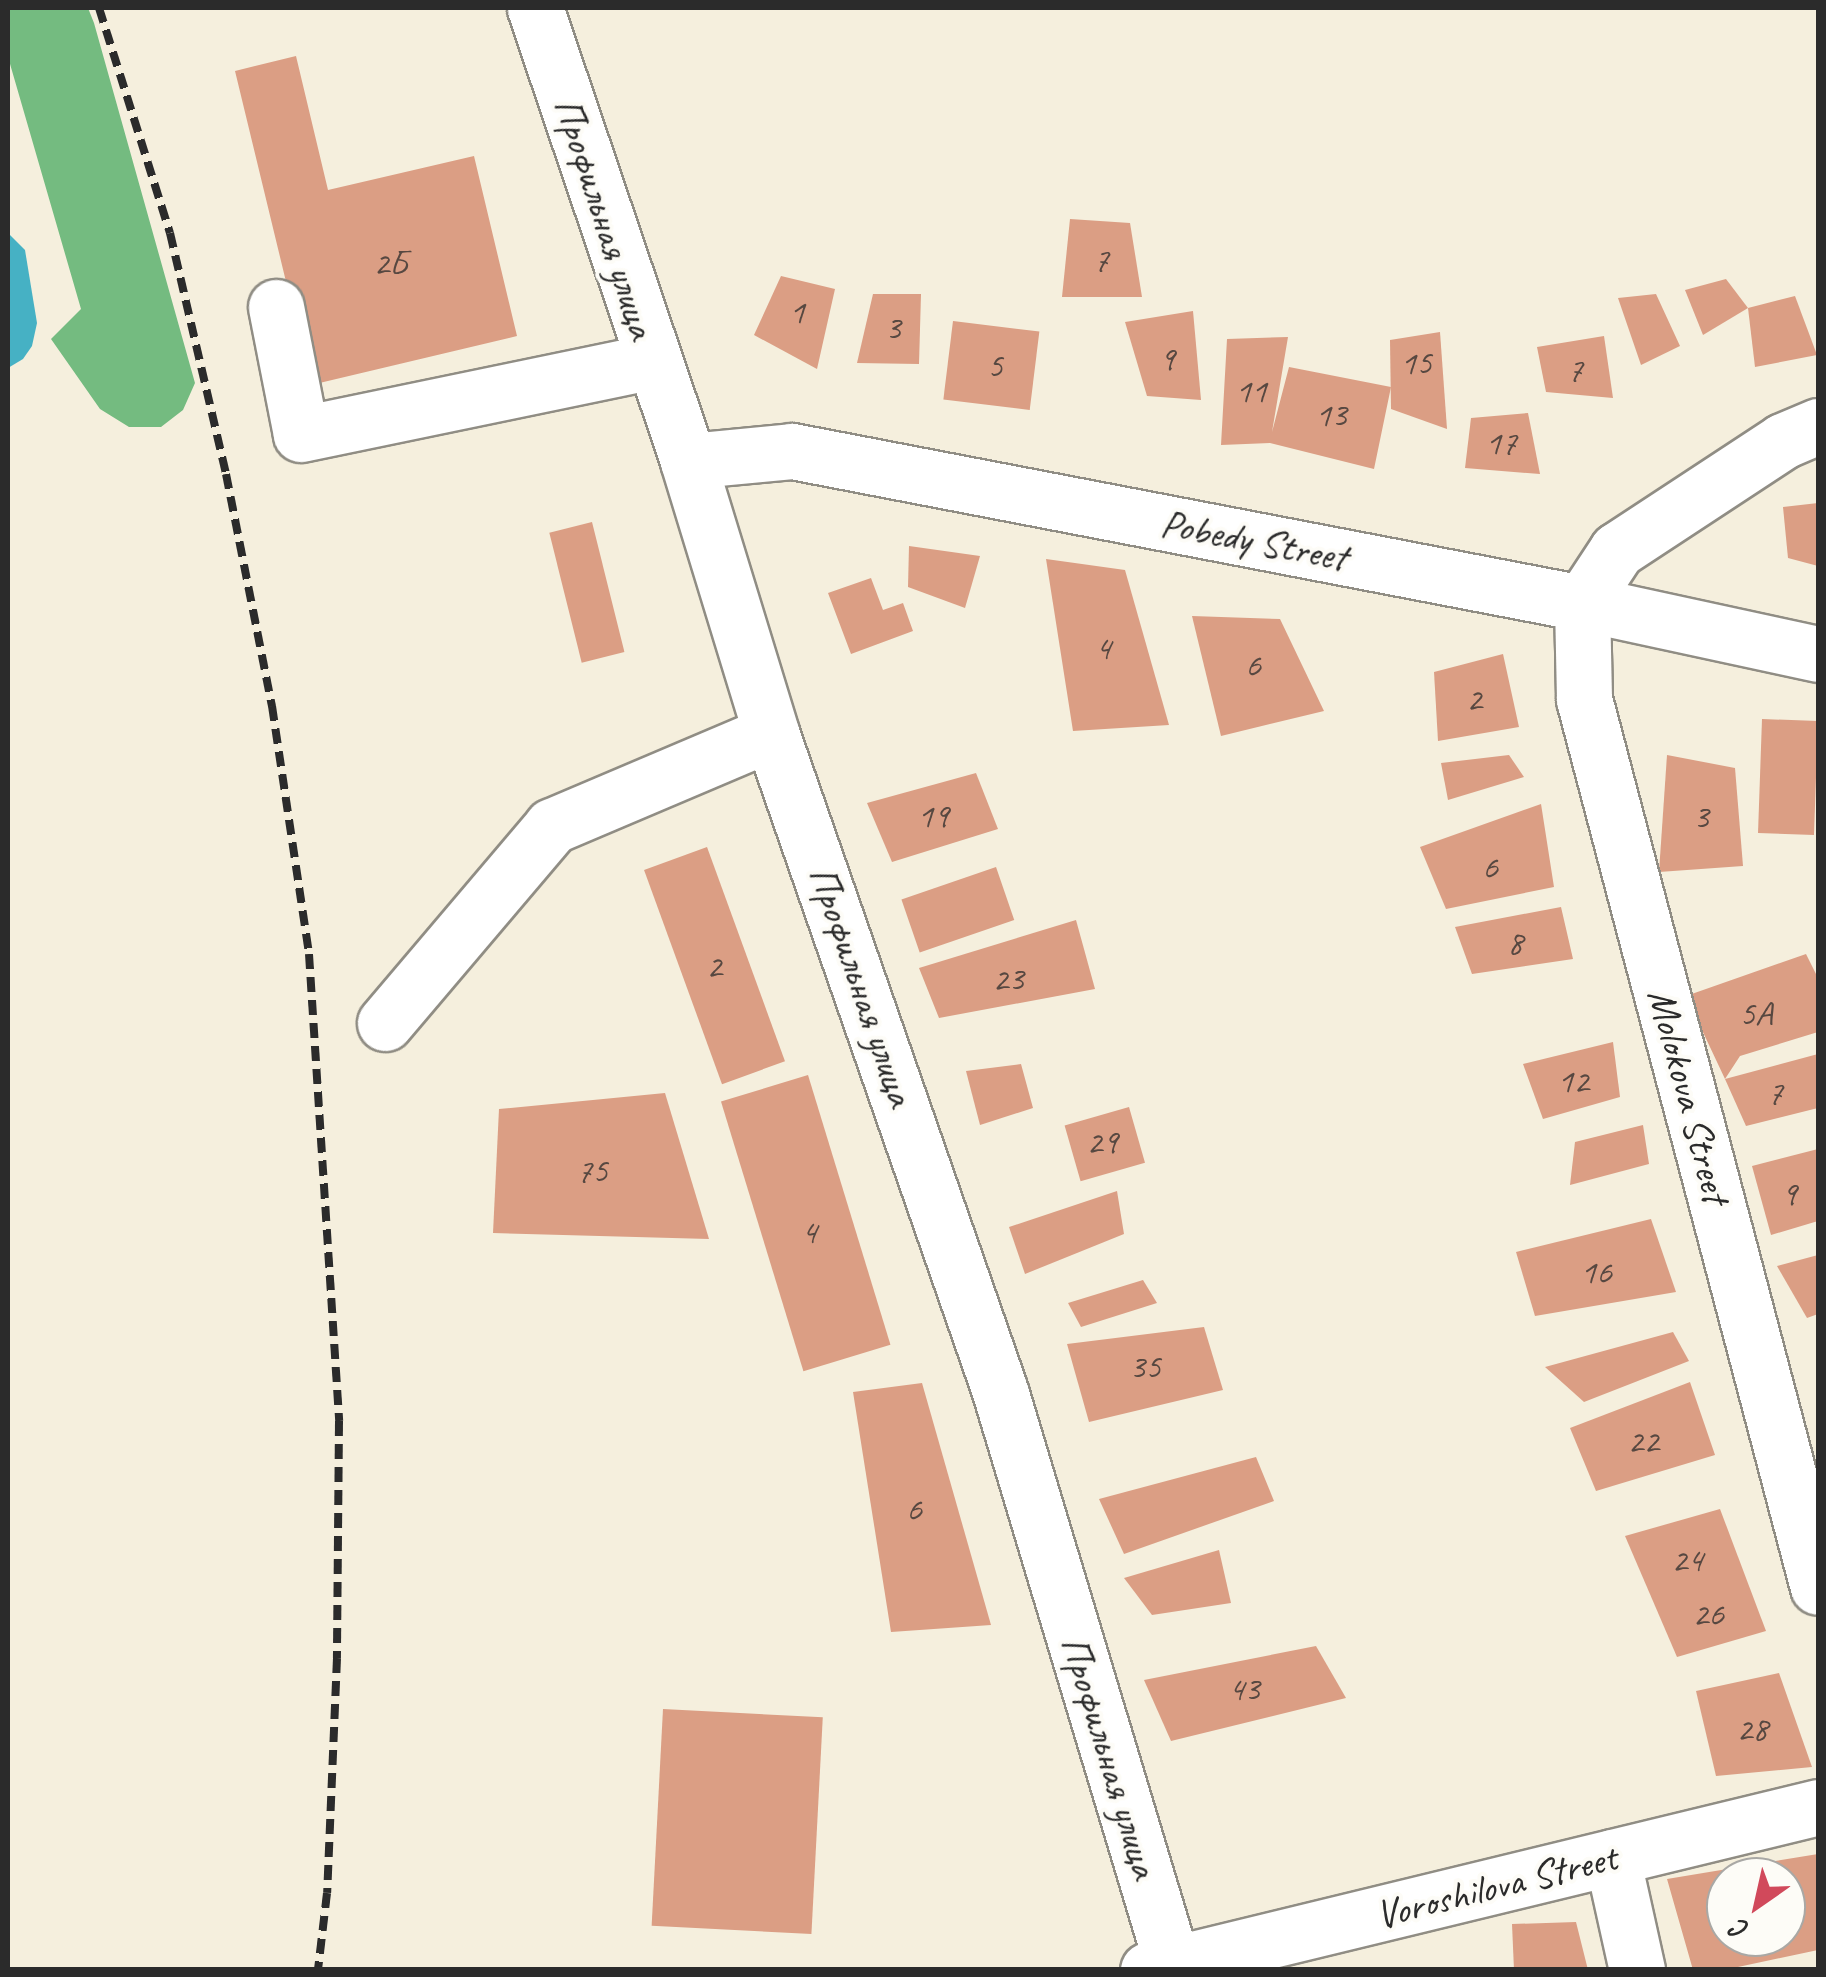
<!DOCTYPE html>
<html>
<head>
<meta charset="utf-8">
<style>
  body { margin:0 }
  #map { position:relative; width:1826px; height:1977px; overflow:hidden; background:#f5efdd; font-family:Caveat,sans-serif }
  div>[style] { position:absolute }
  .forest>* { inset:0; background:#74bb80 }
  .water>* { inset:0; background:#46b1c4 }
  .building>* { inset:0; background:#db9e84; transform-origin:0 0 }
  .roads { filter:drop-shadow(2px 0 #908d84) drop-shadow(-2px 0 #908d84) drop-shadow(0 2px #908d84) drop-shadow(0 -2px #908d84) }
  .minor>* { height:55px; margin:-27.5px; padding:0 27.5px; transform-origin:27.5px; border-radius:27.5px; background:#fff }
  .major>* { height:55px; margin:-27.5px; padding:0 27.5px; transform-origin:27.5px; border-radius:27.5px; background:#fff }
  .rail>* { height:8px; margin-top:-4px; transform-origin:0; background:repeating-linear-gradient(90deg,#2b2b2b 0 15px,transparent 0 23px) }
  span { translate:-50% -50%; white-space:nowrap; text-align:center; line-height:1.15; -webkit-text-stroke:8px #fdfcf7; paint-order:stroke }
  .number-label { font-size:35px; color:#574841 }
  .number-label span { -webkit-text-stroke-width:0 }
  .street-label { font-size:40px; color:#2b2b2b }
  .frame { position:absolute; inset:0; border:10px solid #2b2b2b; pointer-events:none }
  .north { position:absolute; left:1706px; top:1857px; width:100px; height:100px; box-sizing:border-box; background:#fdfcf7; border:2px solid #a9a8a5; border-radius:50%; rotate:214deg; font-size:28px; font-weight:700; line-height:40px; text-align:center; color:#2b2b2b }
  .north::after { content:''; display:block; margin:auto; width:35px; height:45px; background:#d1495b; clip-path:polygon(50% 0,100% 100%,50% 72%,0 100%) }
</style>
</head>
<body>
<div id="map">
  <div class="forest">
    <div style="clip-path:polygon(8px 8px,88px 8px,94px 23px,195px 383px,183px 410px,161px 427px,129px 427px,100px 409px,51px 339px,81px 309px,8px 57px)"></div>
  </div>
  <div class="water">
    <div style="clip-path:polygon(8px 233px,25px 250px,37px 323px,32px 346px,23px 359px,8px 368px)"></div>
  </div>
  <div class="building">
    <div style="clip-path:polygon(296px 56px,328px 190px,474px 156px,517px 336px,311px 385px,235px 71px)"></div>
    <div style="clip-path:polygon(1070px 219px,1130px 223px,1142px 297px,1062px 297px)"></div>
    <div style="clip-path:polygon(781px 276px,835px 289px,817px 369px,754px 335px)"></div>
    <div style="clip-path:polygon(1726px 279px,1748px 308px,1703px 335px,1685px 290px)"></div>
    <div style="clip-path:polygon(873px 294px,921px 294px,919px 364px,857px 363px)"></div>
    <div style="clip-path:polygon(1656px 294px,1680px 346px,1641px 365px,1618px 298px)"></div>
    <div style="clip-path:polygon(1795px 296px,1817px 355px,1755px 367px,1748px 308px)"></div>
    <div style="clip-path:polygon(1193px 311px,1201px 400px,1147px 396px,1125px 322px)"></div>
    <div style="left:953px;top:321px;width:87px;height:79px;rotate:7deg"></div>
    <div style="clip-path:polygon(1440px 332px,1447px 429px,1391px 409px,1390px 340px)"></div>
    <div style="clip-path:polygon(1604px 336px,1613px 398px,1546px 392px,1537px 347px)"></div>
    <div style="clip-path:polygon(1288px 337px,1272px 432px,1289px 367px,1391px 387px,1374px 469px,1270px 443px,1221px 445px,1227px 339px)"></div>
    <div style="clip-path:polygon(1528px 413px,1540px 474px,1465px 468px,1471px 418px)"></div>
    <div style="clip-path:polygon(1818px 503px,1818px 566px,1788px 558px,1783px 507px)"></div>
    <div style="left:592px;top:522px;width:134px;height:44px;rotate:76deg"></div>
    <div style="clip-path:polygon(909px 546px,980px 556px,965px 608px,908px 587px)"></div>
    <div style="clip-path:polygon(1046px 559px,1125px 570px,1169px 725px,1073px 731px)"></div>
    <div style="clip-path:polygon(871px 578px,883px 610px,903px 603px,913px 631px,851px 654px,828px 593px)"></div>
    <div style="clip-path:polygon(1192px 616px,1280px 619px,1324px 711px,1221px 736px)"></div>
    <div style="clip-path:polygon(1503px 654px,1519px 727px,1438px 741px,1434px 672px)"></div>
    <div style="left:1762px;top:719px;width:56px;height:114px;rotate:2deg"></div>
    <div style="clip-path:polygon(1509px 755px,1524px 777px,1448px 800px,1441px 763px)"></div>
    <div style="clip-path:polygon(1667px 755px,1735px 768px,1743px 866px,1659px 872px)"></div>
    <div style="clip-path:polygon(976px 773px,998px 829px,892px 862px,867px 803px)"></div>
    <div style="clip-path:polygon(1541px 804px,1554px 887px,1446px 909px,1420px 847px)"></div>
    <div style="left:707px;top:847px;width:228px;height:67px;rotate:70deg"></div>
    <div style="left:996px;top:867px;width:56px;height:100px;rotate:71deg"></div>
    <div style="clip-path:polygon(1561px 907px,1573px 959px,1472px 974px,1455px 927px)"></div>
    <div style="clip-path:polygon(1076px 920px,1095px 989px,939px 1018px,919px 968px)"></div>
    <div style="clip-path:polygon(1806px 954px,1818px 978px,1818px 1032px,1740px 1056px,1725px 1079px,1686px 996px)"></div>
    <div style="clip-path:polygon(1613px 1042px,1620px 1097px,1543px 1119px,1523px 1064px)"></div>
    <div style="clip-path:polygon(1818px 1054px,1818px 1108px,1746px 1126px,1725px 1079px)"></div>
    <div style="clip-path:polygon(1021px 1064px,1033px 1108px,980px 1125px,966px 1071px)"></div>
    <div style="left:808px;top:1075px;width:282px;height:91px;rotate:73deg"></div>
    <div style="clip-path:polygon(665px 1093px,709px 1239px,493px 1233px,499px 1109px)"></div>
    <div style="left:1129px;top:1107px;width:58px;height:67px;rotate:74deg"></div>
    <div style="clip-path:polygon(1643px 1125px,1649px 1164px,1570px 1185px,1575px 1142px)"></div>
    <div style="clip-path:polygon(1818px 1149px,1818px 1221px,1771px 1235px,1752px 1166px)"></div>
    <div style="clip-path:polygon(1117px 1191px,1124px 1234px,1025px 1274px,1009px 1227px)"></div>
    <div style="clip-path:polygon(1651px 1219px,1676px 1292px,1535px 1316px,1516px 1252px)"></div>
    <div style="clip-path:polygon(1818px 1255px,1818px 1314px,1807px 1318px,1777px 1266px)"></div>
    <div style="clip-path:polygon(1143px 1280px,1157px 1303px,1081px 1327px,1068px 1303px)"></div>
    <div style="clip-path:polygon(1204px 1327px,1223px 1390px,1089px 1422px,1067px 1344px)"></div>
    <div style="clip-path:polygon(1673px 1332px,1689px 1361px,1584px 1402px,1545px 1367px)"></div>
    <div style="clip-path:polygon(1690px 1382px,1715px 1455px,1596px 1491px,1570px 1428px)"></div>
    <div style="clip-path:polygon(922px 1383px,991px 1625px,891px 1632px,853px 1392px)"></div>
    <div style="clip-path:polygon(1256px 1457px,1274px 1501px,1124px 1554px,1099px 1499px)"></div>
    <div style="clip-path:polygon(1720px 1509px,1766px 1631px,1677px 1657px,1625px 1536px)"></div>
    <div style="clip-path:polygon(1219px 1550px,1231px 1603px,1152px 1615px,1124px 1578px)"></div>
    <div style="clip-path:polygon(1316px 1646px,1346px 1698px,1171px 1741px,1144px 1680px)"></div>
    <div style="clip-path:polygon(1779px 1673px,1812px 1767px,1716px 1776px,1696px 1691px)"></div>
    <div style="left:663px;top:1709px;width:160px;height:217px;rotate:3deg"></div>
    <div style="clip-path:polygon(evenodd,1818px 1854px,1818px 1950px,1724px 1970px,1693px 1970px,1667px 1879px,1818px 1854px,1726px 1877px,1786px 1877px,1786px 1937px,1726px 1937px,1726px 1877px)"></div>
    <div style="clip-path:polygon(1576px 1922px,1588px 1970px,1514px 1970px,1512px 1924px)"></div>
  </div>
  <div class="roads">
    <div class="minor">
      <div style="left:276px;top:307px;width:129px;rotate:78.9deg"></div>
      <div style="left:301px;top:434px;width:359px;rotate:-11.7deg"></div>
      <div style="left:1818px;top:426px;width:38px;rotate:157deg"></div>
      <div style="left:1783px;top:441px;width:199px;rotate:146.7deg"></div>
      <div style="left:1617px;top:550px;width:64px;rotate:123.4deg"></div>
      <div style="left:1582px;top:603px;width:96px;rotate:88.8deg"></div>
      <div style="left:1584px;top:699px;width:918px;rotate:75.24deg"></div>
      <div style="left:385px;top:1023px;width:258px;rotate:-49.7deg"></div>
      <div style="left:552px;top:826px;width:238px;rotate:-23deg"></div>
      <div style="left:1612px;top:1857px;width:116px;rotate:77.5deg"></div>
      <div style="left:1148px;top:1970px;width:690px;rotate:-13.67deg"></div>
    </div>
    <div class="major">
      <div style="left:535px;top:8px;width:478px;rotate:71.3deg"></div>
      <div style="left:688px;top:461px;width:284px;rotate:73deg"></div>
      <div style="left:771px;top:733px;width:697px;rotate:70.81deg"></div>
      <div style="left:1000px;top:1391px;width:605px;rotate:73.27deg"></div>
      <div style="left:688px;top:461px;width:104px;rotate:-5.5deg"></div>
      <div style="left:792px;top:451px;width:804px;rotate:10.89deg"></div>
      <div style="left:1582px;top:603px;width:241px;rotate:12.2deg"></div>
    </div>
  </div>
  <div class="rail">
    <div style="left:99px;top:8px;width:236px;rotate:72.5deg"></div>
    <div style="left:170px;top:233px;width:247px;rotate:76.9deg"></div>
    <div style="left:226px;top:474px;width:237px;rotate:78.8deg"></div>
    <div style="left:272px;top:706px;width:251px;rotate:81.5deg"></div>
    <div style="left:309px;top:954px;width:468px;rotate:86.3deg"></div>
    <div style="left:339px;top:1421px;width:237px;rotate:90.5deg"></div>
    <div style="left:337px;top:1658px;width:235px;rotate:92.4deg"></div>
    <div style="left:327px;top:1893px;width:78px;rotate:96.7deg"></div>
  </div>
  <div class="number-label">
    <span style="left:1101px;top:260px">7</span>
    <span style="left:390px;top:263px">2Б</span>
    <span style="left:797px;top:312px">1</span>
    <span style="left:893px;top:328px">3</span>
    <span style="left:1167px;top:359px">9</span>
    <span style="left:1416px;top:363px">15</span>
    <span style="left:995px;top:366px">5</span>
    <span style="left:1575px;top:370px">7</span>
    <span style="left:1251px;top:391px">11</span>
    <span style="left:1331px;top:415px">13</span>
    <span style="left:1501px;top:443px">17</span>
    <span style="left:1103px;top:648px">4</span>
    <span style="left:1253px;top:665px">6</span>
    <span style="left:1474px;top:699px">2</span>
    <span style="left:933px;top:816px">19</span>
    <span style="left:1701px;top:817px">3</span>
    <span style="left:1490px;top:867px">6</span>
    <span style="left:1515px;top:943px">8</span>
    <span style="left:714px;top:966px">2</span>
    <span style="left:1008px;top:979px">23</span>
    <span style="left:1756px;top:1014px">5А</span>
    <span style="left:1573px;top:1081px">12</span>
    <span style="left:1775px;top:1093px">7</span>
    <span style="left:1102px;top:1142px">29</span>
    <span style="left:592px;top:1171px">75</span>
    <span style="left:1789px;top:1194px">9</span>
    <span style="left:809px;top:1232px">4</span>
    <span style="left:1596px;top:1272px">16</span>
    <span style="left:1145px;top:1367px">35</span>
    <span style="left:1643px;top:1441px">22</span>
    <span style="left:914px;top:1509px">6</span>
    <span style="left:1687px;top:1560px">24</span>
    <span style="left:1708px;top:1614px">26</span>
    <span style="left:1244px;top:1689px">43</span>
    <span style="left:1752px;top:1729px">28</span>
  </div>
  <div class="street-label">
    <span style="left:605px;top:218px;rotate:72deg">Профильная улица</span>
    <span style="left:1254px;top:540px;rotate:11deg">Pobedy Street</span>
    <span style="left:862px;top:986px;rotate:71deg">Профильная улица</span>
    <span style="left:1689px;top:1096px;rotate:75deg">Molokova Street</span>
    <span style="left:1110px;top:1757px;rotate:73deg">Профильная улица</span>
    <span style="left:1496px;top:1886px;rotate:-14deg">Voroshilova Street</span>
  </div>
  <div class="frame"></div>
  <div class="north">С</div>
</div>
</body>
</html>
